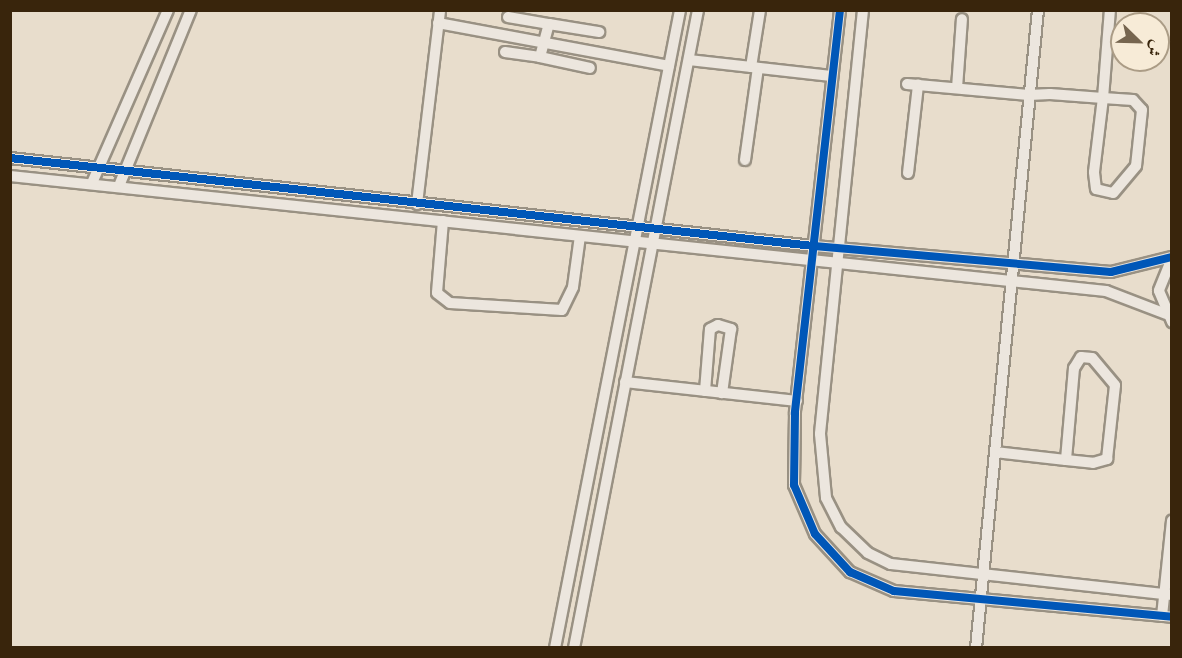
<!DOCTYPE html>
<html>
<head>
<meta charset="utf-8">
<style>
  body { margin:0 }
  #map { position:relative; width:1182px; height:658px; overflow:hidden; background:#e8ddcc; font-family:"IM FELL Double Pica",Amiri,serif }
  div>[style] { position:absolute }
  .roads { filter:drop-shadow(2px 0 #999183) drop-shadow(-2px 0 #999183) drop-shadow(0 2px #999183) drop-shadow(0 -2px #999183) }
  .minor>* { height:10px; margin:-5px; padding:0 5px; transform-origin:5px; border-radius:5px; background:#ece6de }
  .cycleway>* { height:8px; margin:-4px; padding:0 4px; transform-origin:4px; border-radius:4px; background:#0057b8 }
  span { translate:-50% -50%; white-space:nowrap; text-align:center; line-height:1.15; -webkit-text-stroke:4.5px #f7ebd7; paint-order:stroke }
  .frame { position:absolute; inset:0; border:12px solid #39250c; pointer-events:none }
  .north { position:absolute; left:1110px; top:12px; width:60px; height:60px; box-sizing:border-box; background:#f7ebd7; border:2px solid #ab9c86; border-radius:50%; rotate:113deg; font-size:16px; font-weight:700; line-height:24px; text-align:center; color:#39250c }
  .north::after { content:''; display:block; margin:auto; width:21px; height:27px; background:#76654f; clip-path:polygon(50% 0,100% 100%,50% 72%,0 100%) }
</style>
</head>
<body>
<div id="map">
  <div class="roads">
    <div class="minor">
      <div style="left:840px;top:10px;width:406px;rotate:96.4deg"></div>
      <div style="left:795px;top:413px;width:72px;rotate:90.8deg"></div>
      <div style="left:794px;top:485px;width:53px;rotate:66.8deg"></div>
      <div style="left:815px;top:534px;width:52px;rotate:47.4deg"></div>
      <div style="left:850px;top:572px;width:48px;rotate:23.4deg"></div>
      <div style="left:894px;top:591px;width:279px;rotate:5.3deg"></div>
      <div style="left:863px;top:10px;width:426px;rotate:95.8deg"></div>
      <div style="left:820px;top:434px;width:64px;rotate:84.6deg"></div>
      <div style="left:826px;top:498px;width:33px;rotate:63deg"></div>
      <div style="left:841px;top:527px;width:37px;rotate:44deg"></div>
      <div style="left:868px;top:553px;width:25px;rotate:26deg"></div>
      <div style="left:891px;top:564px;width:283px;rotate:6.3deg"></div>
      <div style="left:508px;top:17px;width:42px;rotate:9.7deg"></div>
      <div style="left:438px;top:23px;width:235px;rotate:10.5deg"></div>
      <div style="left:505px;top:52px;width:35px;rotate:8deg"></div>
      <div style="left:540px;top:57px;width:34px;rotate:-75deg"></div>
      <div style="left:549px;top:24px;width:51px;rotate:9.1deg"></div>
      <div style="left:540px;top:57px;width:51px;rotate:12.4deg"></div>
      <div style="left:689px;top:60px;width:143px;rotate:6.4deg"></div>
      <div style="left:751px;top:67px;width:58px;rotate:-81deg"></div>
      <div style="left:907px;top:84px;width:122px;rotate:5.2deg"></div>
      <div style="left:1029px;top:95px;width:21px;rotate:-3deg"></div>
      <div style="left:1050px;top:94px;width:53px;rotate:4.3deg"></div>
      <div style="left:1103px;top:98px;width:30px;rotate:4deg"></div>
      <div style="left:1133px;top:100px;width:13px;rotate:48deg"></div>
      <div style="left:1142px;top:110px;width:56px;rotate:96.1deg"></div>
      <div style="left:1136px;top:166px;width:35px;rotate:130deg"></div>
      <div style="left:1113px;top:193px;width:17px;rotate:-167deg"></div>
      <div style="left:1096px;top:189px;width:17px;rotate:-97deg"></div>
      <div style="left:1094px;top:172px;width:75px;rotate:-83.1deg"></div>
      <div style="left:1103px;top:98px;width:88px;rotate:-85.5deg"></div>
      <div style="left:957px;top:88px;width:69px;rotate:-85.9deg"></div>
      <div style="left:10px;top:158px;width:809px;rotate:6.25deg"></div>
      <div style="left:814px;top:246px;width:298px;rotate:5deg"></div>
      <div style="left:1111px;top:272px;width:63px;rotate:-13.8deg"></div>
      <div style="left:745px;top:160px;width:93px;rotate:-82deg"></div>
      <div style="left:908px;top:173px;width:89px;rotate:-83.5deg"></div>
      <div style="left:10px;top:176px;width:1102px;rotate:5.99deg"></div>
      <div style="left:1106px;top:291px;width:64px;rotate:21deg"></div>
      <div style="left:92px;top:183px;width:189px;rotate:-66.3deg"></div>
      <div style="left:119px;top:186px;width:190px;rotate:-67.8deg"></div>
      <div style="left:417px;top:204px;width:195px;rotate:-83.2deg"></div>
      <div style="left:443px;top:221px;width:72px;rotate:94.8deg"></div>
      <div style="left:437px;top:293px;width:16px;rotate:38deg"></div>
      <div style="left:450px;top:303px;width:112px;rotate:3.6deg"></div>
      <div style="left:562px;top:310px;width:25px;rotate:-64deg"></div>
      <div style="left:573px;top:287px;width:51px;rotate:-82.2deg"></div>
      <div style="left:1172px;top:258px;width:35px;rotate:112deg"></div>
      <div style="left:1159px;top:291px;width:34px;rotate:67deg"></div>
      <div style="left:625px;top:382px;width:173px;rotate:6.3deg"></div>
      <div style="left:705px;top:391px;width:62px;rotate:-85.4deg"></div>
      <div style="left:710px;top:329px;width:9px;rotate:-27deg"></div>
      <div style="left:718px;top:325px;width:14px;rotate:17deg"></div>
      <div style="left:731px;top:329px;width:65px;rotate:98deg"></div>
      <div style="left:995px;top:452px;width:71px;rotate:6.4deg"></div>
      <div style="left:1066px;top:460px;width:27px;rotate:6deg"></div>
      <div style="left:1093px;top:463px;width:15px;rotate:-16deg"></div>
      <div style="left:1107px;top:459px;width:74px;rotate:-83.8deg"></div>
      <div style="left:1115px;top:385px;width:35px;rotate:-130deg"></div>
      <div style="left:1092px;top:358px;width:11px;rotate:-175deg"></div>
      <div style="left:1081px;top:357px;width:13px;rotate:122deg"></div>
      <div style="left:1074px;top:368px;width:92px;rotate:95deg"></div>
      <div style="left:1162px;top:616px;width:96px;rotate:-84deg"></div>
      <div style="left:555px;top:648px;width:650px;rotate:-78.91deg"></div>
      <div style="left:574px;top:648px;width:650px;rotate:-79deg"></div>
      <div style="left:976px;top:648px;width:641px;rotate:-84.45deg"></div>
    </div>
  </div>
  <div class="cycleway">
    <div style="left:840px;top:10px;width:406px;rotate:96.4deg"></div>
    <div style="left:795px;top:413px;width:72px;rotate:90.8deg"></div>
    <div style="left:794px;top:485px;width:53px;rotate:66.8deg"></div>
    <div style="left:815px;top:534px;width:52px;rotate:47.4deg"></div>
    <div style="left:850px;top:572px;width:48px;rotate:23.4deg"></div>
    <div style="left:894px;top:591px;width:279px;rotate:5.3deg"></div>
    <div style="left:10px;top:158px;width:809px;rotate:6.25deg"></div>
    <div style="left:814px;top:246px;width:298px;rotate:5deg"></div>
    <div style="left:1111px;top:272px;width:63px;rotate:-13.8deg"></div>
  </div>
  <div class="frame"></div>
  <div class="north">ش</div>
</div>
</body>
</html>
